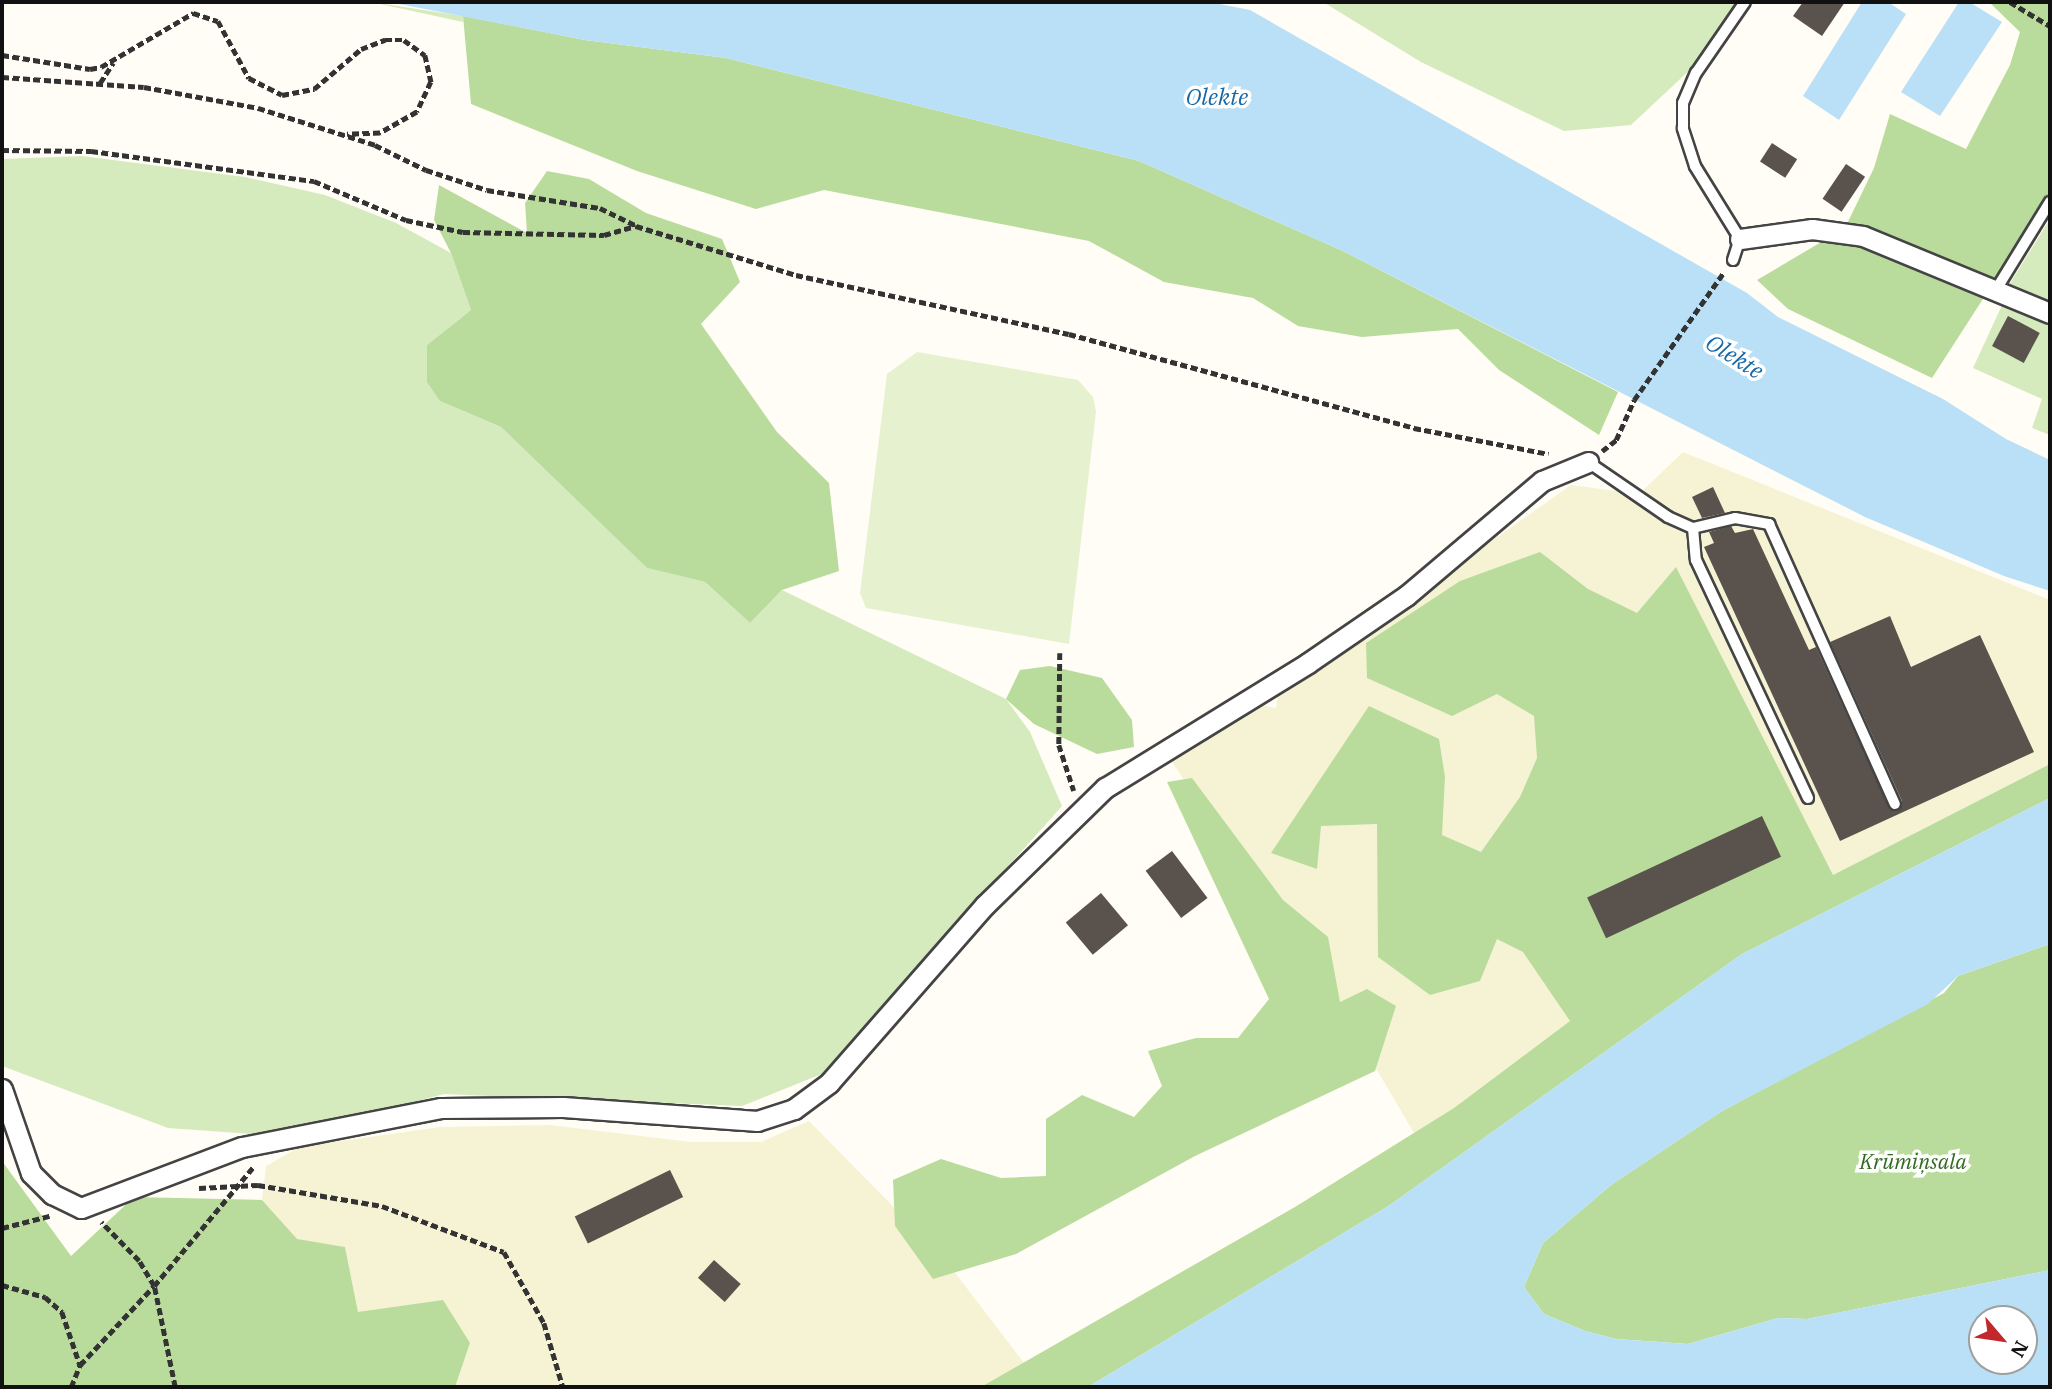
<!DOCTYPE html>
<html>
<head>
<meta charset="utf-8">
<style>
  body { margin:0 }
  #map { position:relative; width:2052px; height:1389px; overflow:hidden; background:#fffdf5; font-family:"IBM Plex Serif",serif }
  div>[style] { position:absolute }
  .farmland>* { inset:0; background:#f6f3d4 }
  .green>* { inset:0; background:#d5ebbd }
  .forest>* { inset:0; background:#b9dc9c }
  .pitch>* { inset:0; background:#e6f2cf }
  .water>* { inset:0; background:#b9e0f7 }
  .building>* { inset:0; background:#5a524d; transform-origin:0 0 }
  .path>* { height:4.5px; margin-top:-2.25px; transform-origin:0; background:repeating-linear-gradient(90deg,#333 0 7px,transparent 0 10.5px) }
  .roads { filter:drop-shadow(2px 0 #444) drop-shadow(-2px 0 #444) drop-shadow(0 2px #444) drop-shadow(0 -2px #444) }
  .lane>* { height:10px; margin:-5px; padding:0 5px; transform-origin:5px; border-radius:5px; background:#fff }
  .street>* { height:19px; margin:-9.5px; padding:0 9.5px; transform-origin:9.5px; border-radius:9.5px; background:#fff }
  span { translate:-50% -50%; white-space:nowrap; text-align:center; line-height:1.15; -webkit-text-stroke:7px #fff; paint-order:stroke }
  .park-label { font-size:21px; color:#2f6b1f; font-style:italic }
  .water-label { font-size:23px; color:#1768a6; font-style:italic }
  .frame { position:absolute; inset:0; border:4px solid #111; pointer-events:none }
  .north { position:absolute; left:1968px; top:1305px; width:70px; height:70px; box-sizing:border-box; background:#fff; border:2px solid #a0a0a0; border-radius:50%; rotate:119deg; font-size:19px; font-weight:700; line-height:28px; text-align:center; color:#111 }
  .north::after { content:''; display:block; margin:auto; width:24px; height:32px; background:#c4262e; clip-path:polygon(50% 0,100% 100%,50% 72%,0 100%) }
</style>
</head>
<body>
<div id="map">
  <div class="farmland">
    <div style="clip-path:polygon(1683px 452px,2050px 600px,2050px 764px,1833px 875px,1414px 1133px,1364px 1048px,1170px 759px,1254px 704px,1276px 708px,1278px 692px,1571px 485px,1639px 494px)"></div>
    <div style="clip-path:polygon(809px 1121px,943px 1257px,1031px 1372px,1011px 1387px,455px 1387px,470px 1343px,358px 1312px,345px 1247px,297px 1240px,262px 1200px,266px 1166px,296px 1149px,320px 1144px,440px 1127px,550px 1125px,691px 1142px,761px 1142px)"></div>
  </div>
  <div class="green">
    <div style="clip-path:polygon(371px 2px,463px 16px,463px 22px)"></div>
    <div style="clip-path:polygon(1323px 2px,1736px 2px,1695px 65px,1631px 125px,1564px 131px,1421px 62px)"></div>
    <div style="clip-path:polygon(82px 156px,245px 177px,325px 195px,396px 223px,451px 253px,471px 310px,427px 345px,440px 401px,501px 427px,647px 568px,705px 582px,750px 623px,782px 590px,1006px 699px,1030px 732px,1062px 806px,824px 1073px,742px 1106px,444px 1094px,282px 1136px,168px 1128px,2px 1066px,2px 159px)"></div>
    <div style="clip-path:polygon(2050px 219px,2050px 304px,2009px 285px)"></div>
    <div style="clip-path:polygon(2003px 303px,2050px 325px,2050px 435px,2032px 428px,2042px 399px,1973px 368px)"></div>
  </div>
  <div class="forest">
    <div style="clip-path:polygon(1989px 2px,2050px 2px,2050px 195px,1932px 378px,1788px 309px,1757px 280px,1845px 228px,1874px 168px,1890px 114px,1966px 149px,2010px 65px,2020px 32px)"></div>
    <div style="clip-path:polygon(463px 16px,585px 40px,726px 58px,1139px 161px,1343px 251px,1618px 392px,1599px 435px,1499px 370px,1458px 329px,1362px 337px,1298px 326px,1253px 298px,1164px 282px,1089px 241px,824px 190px,756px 209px,637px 171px,471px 104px)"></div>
    <div style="clip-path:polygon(547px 171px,589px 179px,646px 213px,722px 239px,740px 282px,701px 324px,777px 432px,829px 483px,839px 571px,782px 590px,750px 623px,705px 582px,647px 568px,501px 427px,440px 401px,427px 382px,427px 345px,471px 310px,451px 253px,434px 220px,439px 185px,527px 233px,525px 203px)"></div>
    <div style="clip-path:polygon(1540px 552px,1588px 589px,1637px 613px,1676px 567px,1833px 875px,2050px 764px,2050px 798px,1742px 954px,1390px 1205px,1088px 1387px,981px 1387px,1295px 1207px,1454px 1108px,1570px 1021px,1523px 952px,1497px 939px,1480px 981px,1430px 995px,1378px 957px,1377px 824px,1321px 826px,1317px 869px,1271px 853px,1369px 706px,1439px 739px,1445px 777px,1442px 835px,1481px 852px,1520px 797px,1537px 758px,1534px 716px,1497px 694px,1452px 716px,1367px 678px,1366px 643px,1460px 581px)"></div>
    <div style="clip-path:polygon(1050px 666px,1102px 678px,1132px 720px,1134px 747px,1097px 754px,1034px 724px,1006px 699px,1020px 670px)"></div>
    <div style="clip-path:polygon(1192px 778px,1283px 900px,1328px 937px,1340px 1002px,1367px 989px,1396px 1006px,1375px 1071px,1195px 1156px,1016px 1254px,933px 1279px,895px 1226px,893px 1180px,941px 1159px,1001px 1178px,1046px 1176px,1046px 1119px,1082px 1095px,1134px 1117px,1162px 1086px,1148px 1051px,1196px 1038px,1238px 1038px,1269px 999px,1167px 782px)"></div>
    <div style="clip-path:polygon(2050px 944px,2050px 1270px,1807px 1319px,1778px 1318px,1688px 1344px,1616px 1339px,1585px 1331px,1544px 1314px,1524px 1287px,1543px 1243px,1611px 1185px,1722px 1111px,1944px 993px,1958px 976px)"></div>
    <div style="clip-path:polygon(2px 1161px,71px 1256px,134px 1197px,262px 1200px,297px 1239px,345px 1247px,358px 1312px,443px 1300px,470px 1343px,455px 1387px,2px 1387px)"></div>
  </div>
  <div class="pitch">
    <div style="clip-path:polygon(917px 352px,1078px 380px,1093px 397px,1096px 412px,1069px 644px,866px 608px,860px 593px,887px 374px)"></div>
  </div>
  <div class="water">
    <div style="clip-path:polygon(389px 2px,1209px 2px,1250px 10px,1747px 293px,1778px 317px,1943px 399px,2006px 439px,2050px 460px,2050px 591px,2004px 576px,1865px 517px,1343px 251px,1139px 161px,726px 58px,585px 40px)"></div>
    <div style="clip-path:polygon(1862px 2px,1888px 2px,1906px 14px,1839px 120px,1803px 96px)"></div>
    <div style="clip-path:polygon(1959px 2px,1969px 2px,2002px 22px,1940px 116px,1901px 92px)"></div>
    <div style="clip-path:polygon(evenodd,2050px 798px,2050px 944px,1958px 976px,1928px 1004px,1722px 1111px,1611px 1185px,1543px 1243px,1524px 1287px,1544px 1314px,1585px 1331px,1616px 1339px,1688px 1344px,1778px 1318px,1807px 1319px,2050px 1270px,2050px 1387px,1088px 1387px,1390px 1205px,1742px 954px,2050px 798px,1982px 1319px,2024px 1319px,2024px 1361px,1982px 1361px,1982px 1319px)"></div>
  </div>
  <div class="building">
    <div style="clip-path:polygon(1803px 2px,1845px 2px,1822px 36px,1793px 16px)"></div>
    <div style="left:1772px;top:143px;width:30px;height:22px;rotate:33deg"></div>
    <div style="left:1846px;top:164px;width:23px;height:42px;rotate:34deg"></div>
    <div style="left:2008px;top:316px;width:36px;height:34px;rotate:28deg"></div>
    <div style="clip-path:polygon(1713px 487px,1725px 513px,1702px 518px,1692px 497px)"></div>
    <div style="clip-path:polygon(1731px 526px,1735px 533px,1753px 529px,1809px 650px,1816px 647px,1890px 810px,1899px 810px,1902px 801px,1830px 642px,1890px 616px,1911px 667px,1980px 635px,2034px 752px,1840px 841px,1704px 547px,1714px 543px,1709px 532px)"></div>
    <div style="left:1762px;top:816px;width:45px;height:193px;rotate:65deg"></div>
    <div style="left:1172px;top:851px;width:59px;height:33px;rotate:53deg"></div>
    <div style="left:1101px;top:893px;width:42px;height:46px;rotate:50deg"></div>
    <div style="left:670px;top:1170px;width:30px;height:106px;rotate:64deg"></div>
    <div style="left:714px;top:1260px;width:36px;height:24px;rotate:42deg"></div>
  </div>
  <div class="path">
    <div style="left:2010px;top:2px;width:47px;rotate:31deg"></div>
    <div style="left:2px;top:55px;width:89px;rotate:9deg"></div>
    <div style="left:90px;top:69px;width:11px;rotate:-10deg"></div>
    <div style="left:101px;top:67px;width:107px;rotate:-30.4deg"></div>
    <div style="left:193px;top:13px;width:26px;rotate:18deg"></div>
    <div style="left:218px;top:21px;width:65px;rotate:61.5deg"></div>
    <div style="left:249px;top:78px;width:37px;rotate:27deg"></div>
    <div style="left:282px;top:95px;width:33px;rotate:-11deg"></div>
    <div style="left:314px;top:89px;width:62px;rotate:-40.4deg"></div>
    <div style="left:361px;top:49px;width:26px;rotate:-21deg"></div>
    <div style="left:385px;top:40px;width:19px"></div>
    <div style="left:404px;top:40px;width:26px;rotate:36deg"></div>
    <div style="left:425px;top:55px;width:28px;rotate:77deg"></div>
    <div style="left:431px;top:82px;width:33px;rotate:115deg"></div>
    <div style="left:417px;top:112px;width:43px;rotate:150.4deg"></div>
    <div style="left:380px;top:133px;width:33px;rotate:178deg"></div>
    <div style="left:2px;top:77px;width:142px;rotate:4deg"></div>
    <div style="left:144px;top:87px;width:116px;rotate:10.4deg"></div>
    <div style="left:258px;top:108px;width:123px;rotate:17.5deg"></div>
    <div style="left:375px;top:145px;width:57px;rotate:26.1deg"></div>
    <div style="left:426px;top:170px;width:64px;rotate:18.2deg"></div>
    <div style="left:487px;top:190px;width:114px;rotate:9.1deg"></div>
    <div style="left:600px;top:208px;width:39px;rotate:26deg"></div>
    <div style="left:100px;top:83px;width:24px;rotate:-57deg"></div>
    <div style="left:2px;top:150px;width:89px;rotate:0.6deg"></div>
    <div style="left:91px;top:151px;width:225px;rotate:7.7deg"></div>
    <div style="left:314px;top:181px;width:100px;rotate:23deg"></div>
    <div style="left:406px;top:220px;width:58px;rotate:11.9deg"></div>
    <div style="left:463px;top:232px;width:141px;rotate:1.2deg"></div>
    <div style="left:604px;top:235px;width:33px;rotate:-16deg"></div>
    <div style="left:636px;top:226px;width:167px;rotate:17deg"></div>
    <div style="left:796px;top:275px;width:279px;rotate:12.2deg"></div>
    <div style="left:1069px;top:334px;width:358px;rotate:15.2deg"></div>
    <div style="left:1414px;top:428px;width:137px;rotate:10.9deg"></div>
    <div style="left:1602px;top:451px;width:18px;rotate:-38deg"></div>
    <div style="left:1616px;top:440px;width:44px;rotate:-65.8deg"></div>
    <div style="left:1634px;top:400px;width:156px;rotate:-54.9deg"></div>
    <div style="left:1060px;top:653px;width:92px;rotate:90.6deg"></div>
    <div style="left:1059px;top:745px;width:48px;rotate:71.9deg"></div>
    <div style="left:199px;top:1188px;width:59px;rotate:-2.9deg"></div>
    <div style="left:258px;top:1185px;width:126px;rotate:9.6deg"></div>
    <div style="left:382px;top:1206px;width:130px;rotate:20.7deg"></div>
    <div style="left:504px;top:1252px;width:81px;rotate:60.6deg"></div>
    <div style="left:544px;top:1323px;width:67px;rotate:73.5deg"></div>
    <div style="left:2px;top:1228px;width:49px;rotate:-14.3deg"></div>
    <div style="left:2px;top:1285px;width:45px;rotate:15.6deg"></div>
    <div style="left:45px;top:1297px;width:23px;rotate:41deg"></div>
    <div style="left:62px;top:1312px;width:56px;rotate:71.2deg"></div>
    <div style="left:71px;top:1387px;width:24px;rotate:-68deg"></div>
    <div style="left:80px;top:1365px;width:108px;rotate:-46.9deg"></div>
    <div style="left:154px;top:1286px;width:29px;rotate:-121deg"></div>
    <div style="left:139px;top:1261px;width:54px;rotate:-134.3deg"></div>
    <div style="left:175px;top:1387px;width:103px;rotate:-101.7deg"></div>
    <div style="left:154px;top:1286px;width:155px;rotate:-50.2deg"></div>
  </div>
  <div class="roads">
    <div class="lane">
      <div style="left:1733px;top:260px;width:22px;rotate:-72deg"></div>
      <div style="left:1740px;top:239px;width:86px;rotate:-121.7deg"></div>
      <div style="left:1695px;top:166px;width:40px;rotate:-108deg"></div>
      <div style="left:1683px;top:128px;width:25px;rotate:-90deg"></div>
      <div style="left:1683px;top:103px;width:33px;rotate:-67deg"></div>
      <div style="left:1696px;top:73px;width:86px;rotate:-55.4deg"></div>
      <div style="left:1997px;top:288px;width:101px;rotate:-58.4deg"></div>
      <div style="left:1588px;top:462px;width:97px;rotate:34.5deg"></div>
      <div style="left:1668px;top:517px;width:27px;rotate:24deg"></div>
      <div style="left:1693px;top:528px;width:32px;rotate:85deg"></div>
      <div style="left:1696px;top:560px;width:263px;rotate:64.8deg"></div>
      <div style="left:1693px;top:528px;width:43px;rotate:-13.4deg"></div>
      <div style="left:1735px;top:518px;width:35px;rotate:10deg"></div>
      <div style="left:1769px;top:524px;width:307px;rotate:65.8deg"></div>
    </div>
    <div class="street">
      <div style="left:1740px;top:239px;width:73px;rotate:-7.9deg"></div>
      <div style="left:1812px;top:229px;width:51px;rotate:7.8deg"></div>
      <div style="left:1863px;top:236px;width:202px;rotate:22.4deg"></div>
      <div style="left:2px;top:1089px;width:89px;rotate:71deg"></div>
      <div style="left:31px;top:1173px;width:30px;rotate:45deg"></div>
      <div style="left:52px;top:1194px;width:32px;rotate:26deg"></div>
      <div style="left:81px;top:1208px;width:172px;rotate:-20.8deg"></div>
      <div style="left:242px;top:1147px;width:203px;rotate:-11.1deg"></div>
      <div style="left:441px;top:1108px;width:122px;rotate:-0.5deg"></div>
      <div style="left:563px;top:1107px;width:195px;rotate:4.1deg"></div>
      <div style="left:757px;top:1121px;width:39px;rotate:-18deg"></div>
      <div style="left:794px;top:1109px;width:44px;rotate:-36.6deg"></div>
      <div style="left:829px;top:1083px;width:237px;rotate:-48.8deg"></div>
      <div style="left:985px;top:905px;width:168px;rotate:-44.3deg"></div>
      <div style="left:1105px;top:788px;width:238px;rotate:-31.6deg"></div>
      <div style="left:1308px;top:663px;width:119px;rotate:-34.4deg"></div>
      <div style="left:1406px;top:596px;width:178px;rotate:-40.2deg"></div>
      <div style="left:1542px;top:481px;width:50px;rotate:-22.4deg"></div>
    </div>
  </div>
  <div class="park-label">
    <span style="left:1913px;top:1161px">Krūmiņsala</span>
  </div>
  <div class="water-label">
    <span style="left:1217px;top:96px">Olekte</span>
    <span style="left:1735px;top:356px;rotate:32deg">Olekte</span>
  </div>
  <div class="frame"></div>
  <div class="north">N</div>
</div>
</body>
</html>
